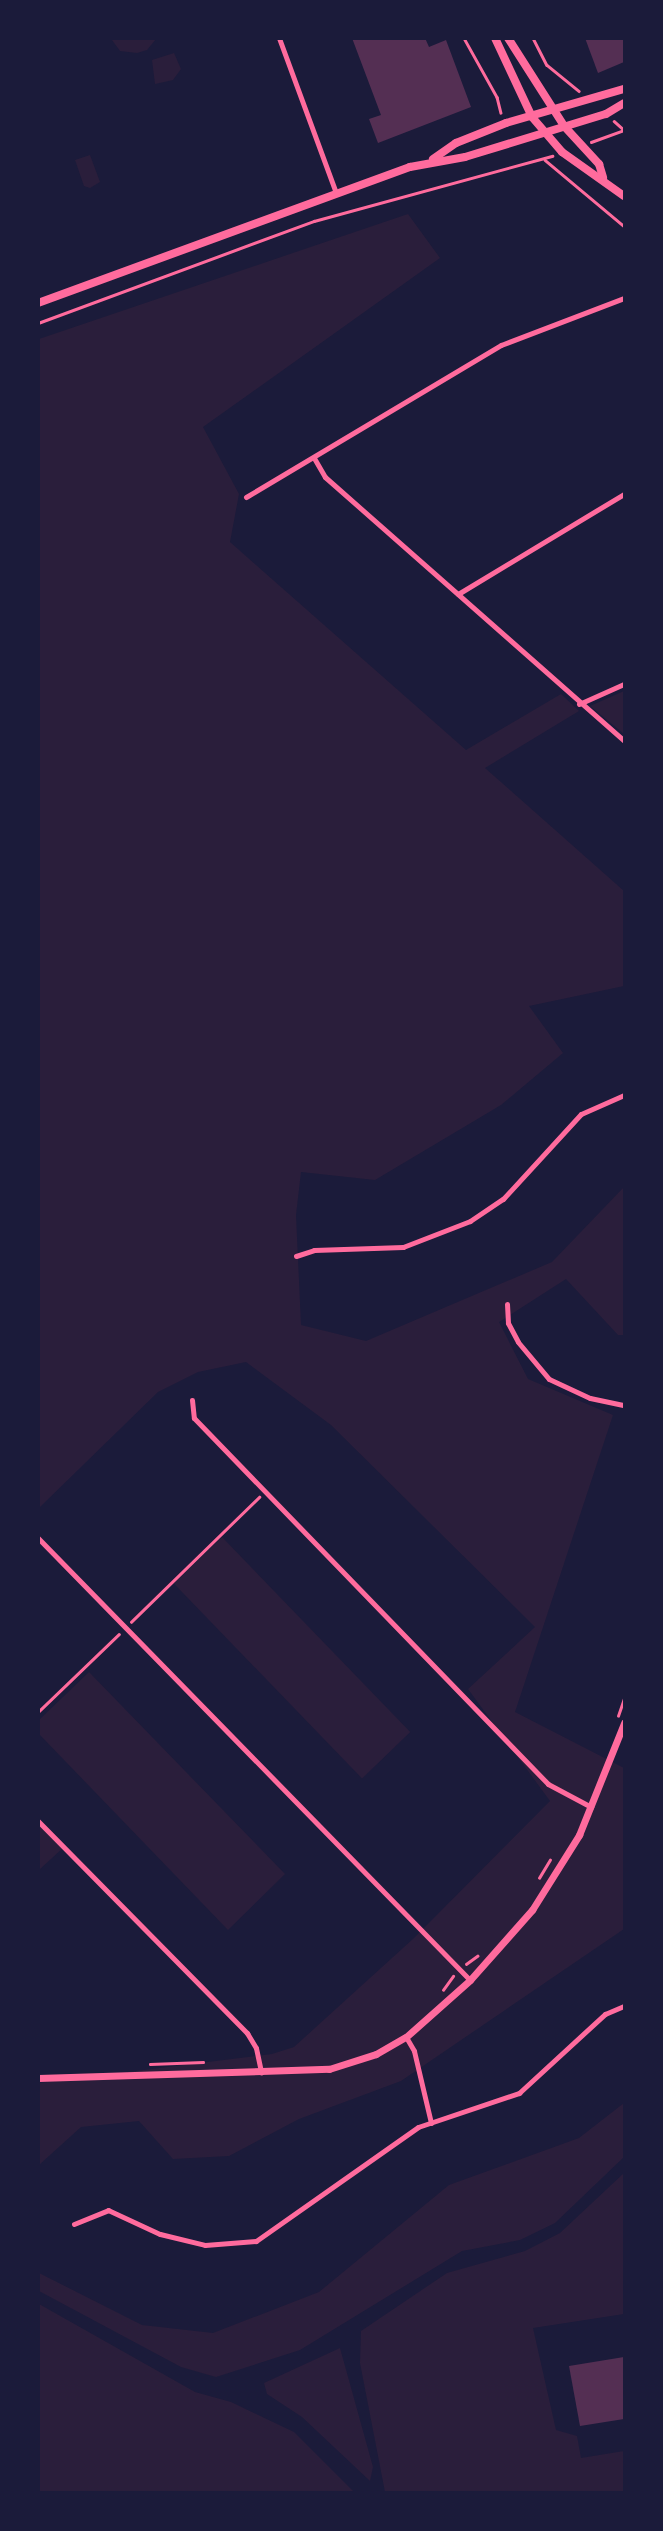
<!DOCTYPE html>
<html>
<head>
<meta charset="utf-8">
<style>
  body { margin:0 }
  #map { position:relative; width:663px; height:2531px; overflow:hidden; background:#1b1b3a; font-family:"Nunito Sans",sans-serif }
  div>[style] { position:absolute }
  .green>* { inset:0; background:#2a1e3b; transform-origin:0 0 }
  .building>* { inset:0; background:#542f53 }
  .path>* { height:2.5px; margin:-1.25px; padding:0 1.25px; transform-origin:1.25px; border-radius:1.25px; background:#ff6b9d }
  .minor>* { height:5px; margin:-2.5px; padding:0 2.5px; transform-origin:2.5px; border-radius:2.5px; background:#ff6b9d }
  .tertiary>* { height:7px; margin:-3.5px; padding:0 3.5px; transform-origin:3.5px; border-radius:3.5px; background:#ff6b9d }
  .secondary>* { height:8px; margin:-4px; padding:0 4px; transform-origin:4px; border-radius:4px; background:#ff6b9d }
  span { translate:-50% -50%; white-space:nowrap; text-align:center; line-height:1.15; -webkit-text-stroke:5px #1b1b3a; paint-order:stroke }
  .frame { position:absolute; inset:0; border:40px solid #1b1b3a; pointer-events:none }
</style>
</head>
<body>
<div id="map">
  <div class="green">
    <div style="clip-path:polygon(156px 39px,147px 50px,137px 53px,120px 51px,112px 40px)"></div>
    <div style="clip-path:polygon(174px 53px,181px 69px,173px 80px,155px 84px,152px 60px)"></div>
    <div style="clip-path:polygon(90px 155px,100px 182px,90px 188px,84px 186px,75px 160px)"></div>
    <div style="clip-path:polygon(408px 214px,440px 258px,203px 427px,239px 494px,230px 542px,466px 750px,561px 694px,579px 711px,485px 768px,624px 891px,624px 986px,529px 1006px,563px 1053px,501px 1105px,375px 1180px,301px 1172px,296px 1215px,301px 1325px,366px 1341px,552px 1262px,624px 1187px,624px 1335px,618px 1335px,566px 1279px,499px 1322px,528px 1379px,613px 1415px,515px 1712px,624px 1768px,624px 1929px,401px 2081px,299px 2119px,229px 2156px,173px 2159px,139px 2121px,81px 2127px,39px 2165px,39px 2083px,272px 2054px,294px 2047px,414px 1938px,550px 1801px,468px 1689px,535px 1627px,331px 1425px,246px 1362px,198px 1372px,158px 1392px,39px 1508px,39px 339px)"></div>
    <div style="clip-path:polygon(624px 691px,624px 734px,590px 706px)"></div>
    <div style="left:222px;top:1537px;width:271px;height:67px;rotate:46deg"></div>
    <div style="clip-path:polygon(89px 1672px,285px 1874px,228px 1930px,39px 1734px,39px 1720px)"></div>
    <div style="clip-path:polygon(39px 1823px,64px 1847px,39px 1870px)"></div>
    <div style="clip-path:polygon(624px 2103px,624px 2157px,555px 2223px,520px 2240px,462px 2251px,300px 2350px,216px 2377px,181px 2367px,39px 2291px,39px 2273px,142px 2325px,213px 2333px,319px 2292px,449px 2185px,579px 2138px)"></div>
    <div style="clip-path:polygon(624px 2173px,624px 2314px,533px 2328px,556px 2430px,577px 2436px,581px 2458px,624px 2451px,624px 2492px,385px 2492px,360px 2363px,361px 2331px,447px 2273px,525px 2251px,560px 2233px)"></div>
    <div style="clip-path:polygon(39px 2304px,195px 2392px,231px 2402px,294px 2432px,354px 2492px,39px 2492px)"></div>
    <div style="clip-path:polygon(340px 2348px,373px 2467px,370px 2481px,302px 2417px,267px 2394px,264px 2383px)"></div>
  </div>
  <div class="building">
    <div style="clip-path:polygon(352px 38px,425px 38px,429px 47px,446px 40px,471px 107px,378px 143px,369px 119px,381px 115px)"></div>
    <div style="clip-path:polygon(585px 38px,624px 38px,624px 62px,598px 73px)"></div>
    <div style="clip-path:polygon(624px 2357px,624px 2419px,580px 2426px,569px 2366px)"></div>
  </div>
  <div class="path">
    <div style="left:464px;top:38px;width:68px;rotate:60.8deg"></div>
    <div style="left:497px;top:97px;width:16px;rotate:76deg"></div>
    <div style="left:533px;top:38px;width:30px;rotate:63deg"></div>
    <div style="left:547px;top:65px;width:41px;rotate:39.1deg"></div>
    <div style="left:614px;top:121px;width:13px;rotate:42deg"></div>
    <div style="left:591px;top:142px;width:35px;rotate:-20deg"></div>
    <div style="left:545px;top:160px;width:103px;rotate:39.9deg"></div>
    <div style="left:38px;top:323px;width:294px;rotate:-20.3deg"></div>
    <div style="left:314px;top:221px;width:247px;rotate:-15.3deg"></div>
    <div style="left:131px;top:1622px;width:179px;rotate:-44.3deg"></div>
    <div style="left:38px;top:1712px;width:112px;rotate:-43.9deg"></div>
    <div style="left:618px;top:1716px;width:18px;rotate:-71deg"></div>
    <div style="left:539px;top:1878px;width:21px;rotate:-59deg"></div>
    <div style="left:466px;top:1964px;width:14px;rotate:-36deg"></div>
    <div style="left:443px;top:1990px;width:17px;rotate:-54deg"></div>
    <div style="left:150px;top:2064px;width:53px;rotate:-2.2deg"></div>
  </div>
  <div class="minor">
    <div style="left:279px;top:38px;width:165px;rotate:69.8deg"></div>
    <div style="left:314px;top:458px;width:22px;rotate:60deg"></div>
    <div style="left:325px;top:477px;width:399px;rotate:41.4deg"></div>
    <div style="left:246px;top:497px;width:297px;rotate:-30.8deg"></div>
    <div style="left:501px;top:345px;width:132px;rotate:-20.9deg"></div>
    <div style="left:458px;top:594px;width:194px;rotate:-31.1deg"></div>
    <div style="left:579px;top:704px;width:49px;rotate:-24deg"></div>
    <div style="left:296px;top:1256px;width:19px;rotate:-18deg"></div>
    <div style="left:314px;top:1250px;width:89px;rotate:-1.9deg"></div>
    <div style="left:403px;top:1247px;width:72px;rotate:-21.2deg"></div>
    <div style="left:470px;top:1221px;width:40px;rotate:-34deg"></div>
    <div style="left:503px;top:1199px;width:115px;rotate:-47.5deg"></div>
    <div style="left:581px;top:1114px;width:47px;rotate:-23.8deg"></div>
    <div style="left:507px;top:1304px;width:19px;rotate:87deg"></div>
    <div style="left:508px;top:1323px;width:21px;rotate:62deg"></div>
    <div style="left:518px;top:1342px;width:48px;rotate:50deg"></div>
    <div style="left:549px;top:1379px;width:45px;rotate:24.9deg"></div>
    <div style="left:590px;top:1398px;width:35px;rotate:12deg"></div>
    <div style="left:192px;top:1400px;width:18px;rotate:84deg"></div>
    <div style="left:194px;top:1418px;width:509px;rotate:45.95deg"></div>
    <div style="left:548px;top:1784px;width:49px;rotate:28.1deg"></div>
    <div style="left:38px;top:1538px;width:618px;rotate:45.66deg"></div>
    <div style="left:38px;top:1821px;width:298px;rotate:45.4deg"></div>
    <div style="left:247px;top:2033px;width:17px;rotate:59deg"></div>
    <div style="left:256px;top:2048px;width:25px;rotate:78deg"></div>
    <div style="left:406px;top:2037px;width:16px;rotate:60deg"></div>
    <div style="left:414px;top:2051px;width:74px;rotate:76.7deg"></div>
    <div style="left:74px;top:2224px;width:37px;rotate:-22deg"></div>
    <div style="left:108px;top:2210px;width:57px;rotate:24.8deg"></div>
    <div style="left:160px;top:2234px;width:46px;rotate:13.7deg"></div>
    <div style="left:205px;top:2245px;width:51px;rotate:-4.5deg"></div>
    <div style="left:256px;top:2241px;width:198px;rotate:-35.1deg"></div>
    <div style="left:418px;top:2127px;width:107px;rotate:-18.6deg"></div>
    <div style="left:519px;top:2093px;width:117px;rotate:-42.6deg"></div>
    <div style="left:605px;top:2014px;width:21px;rotate:-23deg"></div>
  </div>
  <div class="tertiary">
    <div style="left:38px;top:2078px;width:291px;rotate:-1.8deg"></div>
    <div style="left:329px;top:2069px;width:49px;rotate:-17.7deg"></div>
    <div style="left:376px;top:2054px;width:34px;rotate:-30deg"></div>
    <div style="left:406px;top:2037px;width:86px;rotate:-41.7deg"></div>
    <div style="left:470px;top:1980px;width:94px;rotate:-48.5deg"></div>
    <div style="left:532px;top:1910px;width:89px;rotate:-57.9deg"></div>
    <div style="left:579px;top:1835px;width:121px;rotate:-68.1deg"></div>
  </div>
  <div class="secondary">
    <div style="left:495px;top:38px;width:87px;rotate:64.9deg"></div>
    <div style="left:532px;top:117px;width:46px;rotate:49.4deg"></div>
    <div style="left:562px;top:152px;width:76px;rotate:35.4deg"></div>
    <div style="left:508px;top:38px;width:104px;rotate:57.5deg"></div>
    <div style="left:564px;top:126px;width:52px;rotate:47.4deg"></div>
    <div style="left:599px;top:164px;width:14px;rotate:73deg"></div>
    <div style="left:433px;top:159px;width:28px;rotate:-35deg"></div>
    <div style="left:456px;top:143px;width:54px;rotate:-21.8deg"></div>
    <div style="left:506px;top:123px;width:123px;rotate:-16.1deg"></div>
    <div style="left:38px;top:303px;width:396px;rotate:-20.1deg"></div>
    <div style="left:410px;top:167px;width:56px;rotate:-10.3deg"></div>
    <div style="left:465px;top:157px;width:147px;rotate:-17deg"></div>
    <div style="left:606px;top:114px;width:21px;rotate:-31deg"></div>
  </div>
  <div class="frame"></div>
</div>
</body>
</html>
